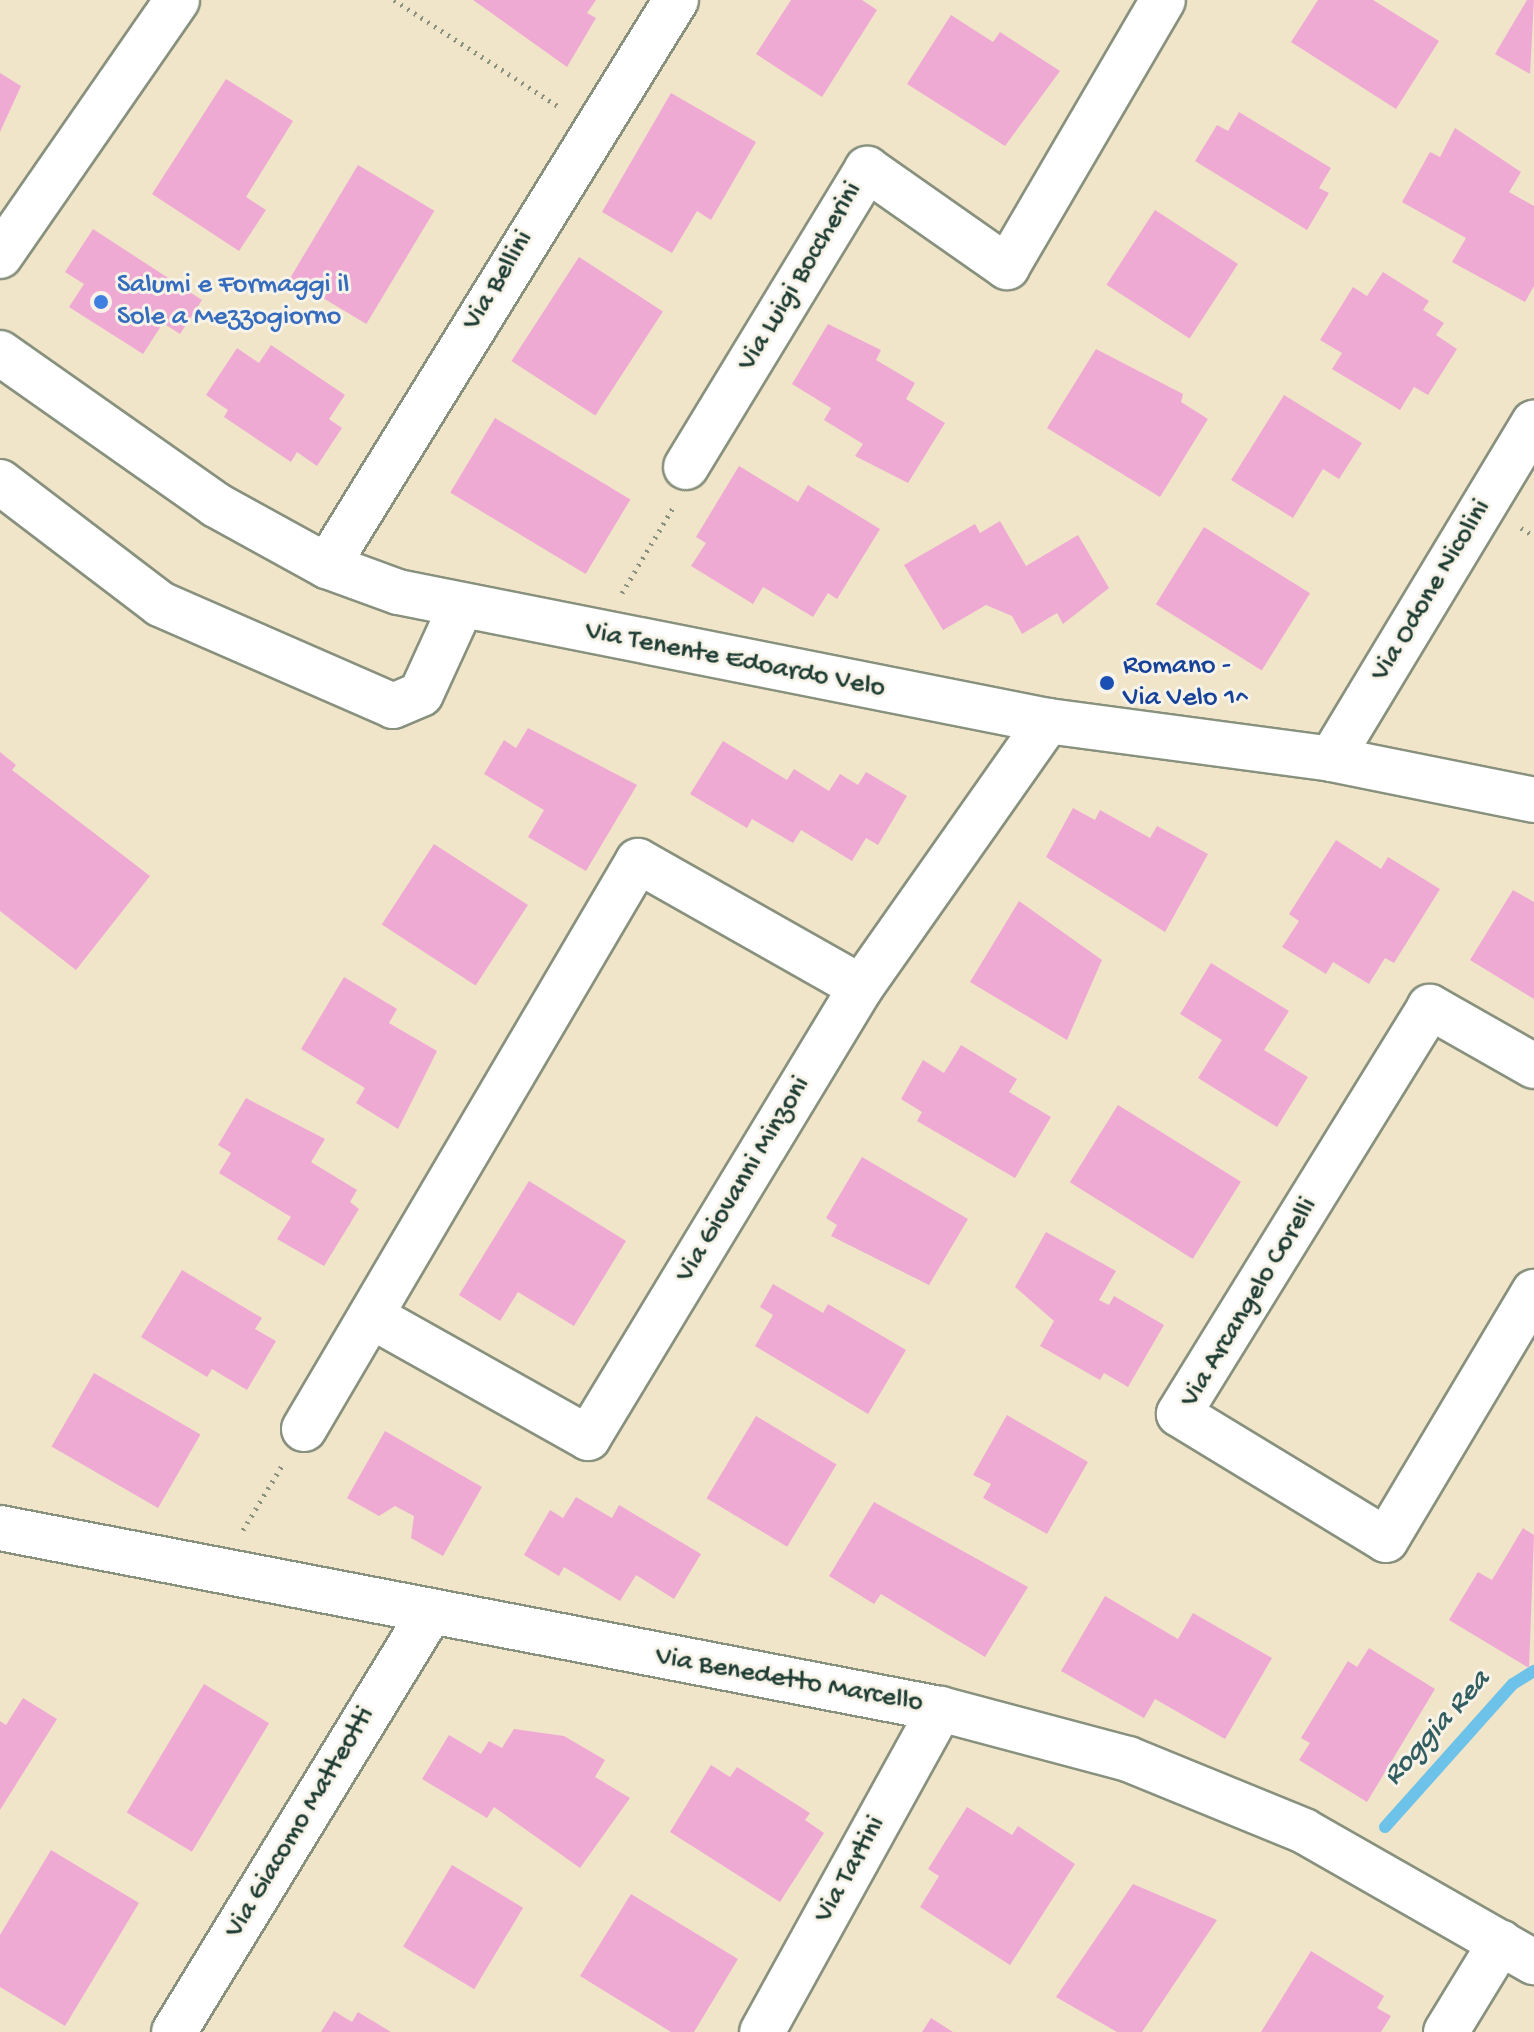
<!DOCTYPE html>
<html>
<head>
<meta charset="utf-8">
<style>
  body { margin:0 }
  #map { position:relative; width:1534px; height:2032px; overflow:hidden; background:#f0e5c9; font-family:"Gochi Hand",sans-serif }
  div>[style] { position:absolute }
  .stream>* { height:12px; margin:-6px; padding:0 6px; transform-origin:6px; border-radius:6px; background:#6dc2ea }
  .building>* { inset:0; background:#efaad4; transform-origin:0 0 }
  .path>* { height:5px; margin-top:-2.5px; transform-origin:0; background:repeating-linear-gradient(90deg,#88917e 0 2px,transparent 0 8px) }
  .roads { filter:drop-shadow(2px 0 #88917e) drop-shadow(-2px 0 #88917e) drop-shadow(0 2px #88917e) drop-shadow(0 -2px #88917e) }
  .minor>* { height:44px; margin:-22px; padding:0 22px; transform-origin:22px; border-radius:22px; background:#fff }
  .dots>* { width:22px; height:22px; translate:-50% -50%; box-sizing:border-box; border:4px solid #f7f3e8; border-radius:50% }
  span { translate:-50% -50%; white-space:nowrap; text-align:center; line-height:1.15; -webkit-text-stroke:6px #f7f3e8; paint-order:stroke }
  .street-label { font-size:28px; color:#1f3d34 }
  .shop-label { font-size:28px; color:#366cbe }
  .left { translate:0 -50%; text-align:left }
  .transit-label { font-size:28px; color:#164399 }
  .water-label { font-size:30px; color:#325e62; font-style:italic }
</style>
</head>
<body>
<div id="map">
  <div class="stream">
    <div style="left:1385px;top:1827px;width:192px;rotate:-48.2deg"></div>
    <div style="left:1513px;top:1684px;width:25px;rotate:-32deg"></div>
  </div>
  <div class="building">
    <div style="clip-path:polygon(473px 0,596px 0,587px 13px,596px 18px,567px 67px)"></div>
    <div style="clip-path:polygon(791px 0,862px 0,877px 10px,822px 97px,756px 54px)"></div>
    <div style="clip-path:polygon(1318px 0,1373px 0,1439px 41px,1396px 109px,1291px 42px)"></div>
    <div style="clip-path:polygon(1527px 0,1534px 0,1530px 74px,1495px 54px)"></div>
    <div style="clip-path:polygon(951px 15px,993px 42px,1000px 32px,1060px 71px,1005px 146px,907px 84px)"></div>
    <div style="clip-path:polygon(0 73px,21px 86px,0 132px)"></div>
    <div style="clip-path:polygon(226px 79px,293px 121px,246px 197px,266px 210px,239px 251px,152px 194px)"></div>
    <div style="clip-path:polygon(671px 93px,756px 142px,711px 220px,697px 211px,672px 253px,602px 212px)"></div>
    <div style="clip-path:polygon(1239px 112px,1331px 168px,1319px 188px,1329px 193px,1307px 230px,1195px 161px,1217px 125px,1228px 131px)"></div>
    <div style="clip-path:polygon(1455px 128px,1521px 172px,1509px 192px,1534px 206px,1534px 286px,1525px 302px,1452px 262px,1466px 238px,1402px 202px,1430px 152px,1440px 157px)"></div>
    <div style="left:358px;top:165px;width:89px;height:132px;rotate:31deg"></div>
    <div style="left:1155px;top:210px;width:99px;height:89px;rotate:33deg"></div>
    <div style="clip-path:polygon(93px 229px,202px 300px,180px 334px,163px 323px,143px 354px,69px 307px,84px 284px,65px 272px)"></div>
    <div style="left:579px;top:257px;width:100px;height:124px;rotate:33deg"></div>
    <div style="clip-path:polygon(1383px 272px,1429px 301px,1423px 310px,1444px 323px,1436px 335px,1457px 349px,1428px 395px,1414px 387px,1400px 410px,1332px 369px,1342px 353px,1320px 340px,1353px 287px,1367px 296px)"></div>
    <div style="clip-path:polygon(828px 324px,881px 350px,876px 360px,915px 383px,906px 399px,945px 423px,908px 483px,855px 456px,863px 444px,824px 420px,831px 408px,792px 384px)"></div>
    <div style="clip-path:polygon(271px 345px,345px 395px,329px 419px,342px 428px,317px 466px,297px 452px,291px 462px,224px 417px,228px 410px,206px 395px,237px 348px,259px 363px)"></div>
    <div style="clip-path:polygon(1096px 349px,1183px 394px,1181px 402px,1208px 419px,1160px 497px,1047px 428px)"></div>
    <div style="clip-path:polygon(1284px 395px,1362px 443px,1339px 479px,1323px 469px,1293px 518px,1231px 480px)"></div>
    <div style="left:495px;top:418px;width:158px;height:87px;rotate:31deg"></div>
    <div style="clip-path:polygon(739px 466px,798px 502px,808px 485px,880px 529px,837px 599px,828px 593px,813px 617px,763px 587px,753px 604px,691px 566px,706px 543px,696px 537px)"></div>
    <div style="clip-path:polygon(1000px 521px,1026px 566px,1078px 535px,1109px 588px,1063px 624px,1057px 613px,1022px 634px,1012px 616px,986px 605px,943px 630px,904px 565px,975px 524px,980px 533px)"></div>
    <div style="left:1204px;top:527px;width:125px;height:91px;rotate:32deg"></div>
    <div style="clip-path:polygon(528px 728px,637px 785px,586px 871px,528px 837px,544px 810px,484px 774px,504px 740px,516px 748px)"></div>
    <div style="clip-path:polygon(723px 741px,787px 780px,794px 769px,829px 791px,840px 774px,858px 785px,866px 772px,907px 796px,878px 845px,866px 838px,852px 861px,801px 830px,793px 843px,752px 819px,747px 828px,690px 794px)"></div>
    <div style="clip-path:polygon(0 752px,16px 765px,12px 770px,150px 876px,76px 970px,0 911px)"></div>
    <div style="clip-path:polygon(1073px 808px,1095px 820px,1100px 810px,1150px 838px,1157px 826px,1208px 854px,1165px 932px,1046px 857px)"></div>
    <div style="clip-path:polygon(1336px 840px,1381px 869px,1388px 857px,1440px 889px,1394px 963px,1385px 958px,1369px 984px,1333px 962px,1326px 974px,1282px 947px,1299px 921px,1289px 914px)"></div>
    <div style="left:434px;top:844px;width:112px;height:96px;rotate:33deg"></div>
    <div style="clip-path:polygon(1513px 890px,1534px 902px,1534px 999px,1470px 960px)"></div>
    <div style="clip-path:polygon(1019px 901px,1102px 960px,1067px 1040px,970px 982px)"></div>
    <div style="clip-path:polygon(1211px 963px,1289px 1011px,1264px 1050px,1308px 1077px,1277px 1127px,1198px 1078px,1222px 1040px,1180px 1014px)"></div>
    <div style="clip-path:polygon(344px 977px,397px 1009px,389px 1023px,437px 1051px,398px 1129px,356px 1103px,365px 1088px,301px 1049px)"></div>
    <div style="clip-path:polygon(961px 1045px,1017px 1079px,1009px 1092px,1051px 1117px,1015px 1178px,917px 1121px,922px 1112px,901px 1099px,923px 1060px,944px 1073px)"></div>
    <div style="clip-path:polygon(246px 1098px,325px 1139px,311px 1162px,357px 1190px,350px 1202px,359px 1209px,324px 1266px,277px 1239px,291px 1217px,219px 1173px,231px 1153px,218px 1145px)"></div>
    <div style="left:1118px;top:1105px;width:145px;height:91px;rotate:32deg"></div>
    <div style="clip-path:polygon(862px 1157px,968px 1219px,929px 1285px,831px 1236px,837px 1225px,826px 1218px)"></div>
    <div style="clip-path:polygon(529px 1181px,626px 1241px,574px 1326px,518px 1292px,500px 1321px,459px 1295px)"></div>
    <div style="clip-path:polygon(1046px 1232px,1116px 1271px,1099px 1300px,1109px 1305px,1114px 1296px,1164px 1325px,1128px 1387px,1104px 1373px,1100px 1380px,1040px 1346px,1054px 1321px,1015px 1287px)"></div>
    <div style="clip-path:polygon(182px 1270px,262px 1318px,255px 1329px,276px 1341px,247px 1390px,212px 1369px,207px 1377px,141px 1337px)"></div>
    <div style="clip-path:polygon(773px 1284px,823px 1313px,828px 1304px,906px 1350px,868px 1414px,755px 1346px,773px 1315px,760px 1307px)"></div>
    <div style="left:94px;top:1373px;width:123px;height:85px;rotate:30deg"></div>
    <div style="clip-path:polygon(1007px 1415px,1088px 1462px,1047px 1534px,983px 1498px,991px 1484px,973px 1475px)"></div>
    <div style="left:756px;top:1416px;width:94px;height:96px;rotate:31deg"></div>
    <div style="clip-path:polygon(385px 1431px,482px 1487px,443px 1556px,411px 1538px,414px 1516px,395px 1506px,379px 1516px,347px 1498px)"></div>
    <div style="clip-path:polygon(576px 1497px,612px 1518px,619px 1505px,701px 1554px,674px 1599px,636px 1575px,620px 1601px,564px 1567px,559px 1576px,524px 1555px,550px 1510px,563px 1518px)"></div>
    <div style="clip-path:polygon(874px 1502px,1028px 1587px,985px 1657px,881px 1594px,874px 1604px,829px 1576px)"></div>
    <div style="clip-path:polygon(1523px 1528px,1534px 1535px,1529px 1668px,1449px 1620px,1478px 1572px,1492px 1580px)"></div>
    <div style="clip-path:polygon(1105px 1596px,1178px 1639px,1193px 1613px,1272px 1658px,1225px 1739px,1155px 1699px,1144px 1718px,1061px 1671px)"></div>
    <div style="clip-path:polygon(1369px 1648px,1435px 1689px,1367px 1802px,1299px 1760px,1310px 1743px,1301px 1738px,1348px 1661px,1357px 1667px)"></div>
    <div style="left:204px;top:1684px;width:76px;height:150px;rotate:31deg"></div>
    <div style="clip-path:polygon(23px 1698px,57px 1719px,0 1810px,0 1721px,6px 1725px)"></div>
    <div style="clip-path:polygon(514px 1729px,564px 1736px,605px 1760px,595px 1777px,630px 1798px,580px 1868px,494px 1807px,487px 1818px,422px 1779px,449px 1735px,481px 1754px,489px 1741px,502px 1748px)"></div>
    <div style="clip-path:polygon(711px 1765px,730px 1777px,737px 1767px,810px 1813px,805px 1820px,824px 1833px,780px 1902px,670px 1832px)"></div>
    <div style="clip-path:polygon(967px 1807px,1012px 1835px,1018px 1826px,1075px 1864px,1010px 1965px,920px 1907px,939px 1876px,928px 1869px)"></div>
    <div style="clip-path:polygon(51px 1850px,139px 1903px,65px 2026px,0 1987px,0 1935px)"></div>
    <div style="left:452px;top:1865px;width:83px;height:95px;rotate:31deg"></div>
    <div style="clip-path:polygon(1133px 1884px,1217px 1920px,1142px 2032px,1117px 2032px,1056px 1997px)"></div>
    <div style="clip-path:polygon(631px 1894px,738px 1959px,694px 2032px,671px 2032px,580px 1976px)"></div>
    <div style="clip-path:polygon(1311px 1951px,1384px 1996px,1377px 2008px,1391px 2016px,1381px 2032px,1261px 2032px)"></div>
    <div style="clip-path:polygon(334px 2011px,352px 2022px,358px 2012px,391px 2032px,321px 2032px)"></div>
    <div style="clip-path:polygon(931px 2018px,953px 2032px,922px 2032px)"></div>
  </div>
  <div class="path">
    <div style="left:394px;top:0;width:199px;rotate:32.9deg"></div>
    <div style="left:1521px;top:528px;width:15px;rotate:32deg"></div>
    <div style="left:622px;top:593px;width:101px;rotate:-59.1deg"></div>
    <div style="left:243px;top:1530px;width:77px;rotate:-58.8deg"></div>
  </div>
  <div class="roads">
    <div class="minor">
      <div style="left:0;top:256px;width:311px;rotate:-55.3deg"></div>
      <div style="left:0;top:353px;width:264px;rotate:35.1deg"></div>
      <div style="left:216px;top:505px;width:127px;rotate:28.8deg"></div>
      <div style="left:327px;top:566px;width:76px;rotate:20.1deg"></div>
      <div style="left:398px;top:592px;width:663px;rotate:11.23deg"></div>
      <div style="left:1048px;top:721px;width:286px;rotate:7.6deg"></div>
      <div style="left:1331px;top:759px;width:207px;rotate:11.4deg"></div>
      <div style="left:686px;top:467px;width:349px;rotate:-58.7deg"></div>
      <div style="left:867px;top:169px;width:171px;rotate:35deg"></div>
      <div style="left:1007px;top:267px;width:309px;rotate:-59.7deg"></div>
      <div style="left:0;top:482px;width:201px;rotate:37.3deg"></div>
      <div style="left:160px;top:604px;width:254px;rotate:23.6deg"></div>
      <div style="left:393px;top:706px;width:30px;rotate:-23deg"></div>
      <div style="left:421px;top:694px;width:94px;rotate:-65.4deg"></div>
      <div style="left:327px;top:566px;width:665px;rotate:-58.34deg"></div>
      <div style="left:1331px;top:759px;width:393px;rotate:-58.9deg"></div>
      <div style="left:1534px;top:1066px;width:120px;rotate:-150.4deg"></div>
      <div style="left:1430px;top:1007px;width:478px;rotate:121.7deg"></div>
      <div style="left:1179px;top:1414px;width:242px;rotate:31.3deg"></div>
      <div style="left:1386px;top:1540px;width:289px;rotate:-59.2deg"></div>
      <div style="left:371px;top:1316px;width:249px;rotate:29.3deg"></div>
      <div style="left:588px;top:1438px;width:527px;rotate:-58.81deg"></div>
      <div style="left:861px;top:987px;width:325px;rotate:-54.9deg"></div>
      <div style="left:304px;top:1429px;width:659px;rotate:-59.54deg"></div>
      <div style="left:638px;top:861px;width:256px;rotate:29.5deg"></div>
      <div style="left:0;top:1528px;width:957px;rotate:10.9deg"></div>
      <div style="left:940px;top:1709px;width:195px;rotate:14.9deg"></div>
      <div style="left:1128px;top:1759px;width:190px;rotate:22.2deg"></div>
      <div style="left:1304px;top:1831px;width:265px;rotate:29.7deg"></div>
      <div style="left:174px;top:2032px;width:489px;rotate:-58.6deg"></div>
      <div style="left:762px;top:2032px;width:369px;rotate:-61.1deg"></div>
      <div style="left:1446px;top:2032px;width:105px;rotate:-58.6deg"></div>
    </div>
  </div>
  <div class="dots">
    <div style="left:101px;top:302px;background:#3f7fe0"></div>
    <div style="left:1107px;top:683px;background:#1a4fb4"></div>
  </div>
  <div class="street-label">
    <span style="left:801px;top:277px;rotate:-59deg">Via Luigi Boccherini</span>
    <span style="left:499px;top:281px;rotate:-59deg">Via Bellini</span>
    <span style="left:1432px;top:591px;rotate:-59deg">Via Odone Nicolini</span>
    <span style="left:735px;top:661px;rotate:11deg">Via Tenente Edoardo Velo</span>
    <span style="left:744px;top:1180px;rotate:-59deg">Via Giovanni Minzoni</span>
    <span style="left:1250px;top:1303px;rotate:-59deg">Via Arcangelo Corelli</span>
    <span style="left:789px;top:1681px;rotate:10deg">Via Benedetto Marcello</span>
    <span style="left:301px;top:1823px;rotate:-59deg">Via Giacomo Matteotti</span>
    <span style="left:851px;top:1870px;rotate:-61deg">Via Tartini</span>
  </div>
  <div class="shop-label">
    <span class="left" style="left:117px;top:302px">Salumi e Formaggi il<br>Sole a Mezzogiorno</span>
  </div>
  <div class="transit-label">
    <span class="left" style="left:1123px;top:683px">Romano -<br>Via Velo 1^</span>
  </div>
  <div class="water-label">
    <span style="left:1438px;top:1729px;rotate:-48deg">Roggia Rea</span>
  </div>
</div>
</body>
</html>
